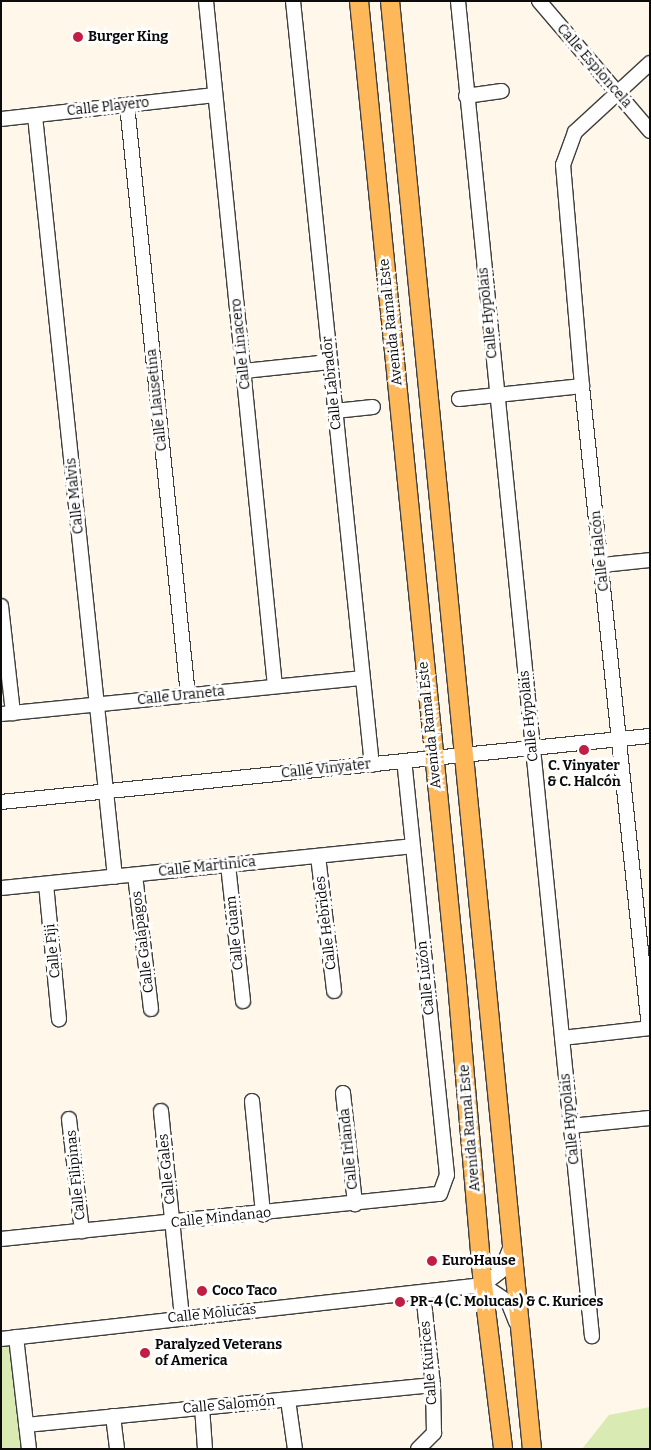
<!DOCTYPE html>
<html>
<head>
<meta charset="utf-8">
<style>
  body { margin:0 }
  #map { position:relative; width:651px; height:1450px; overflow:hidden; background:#fff7e9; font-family:Bitter,serif }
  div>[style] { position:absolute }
  .green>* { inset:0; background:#d9eab2 }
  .roads { filter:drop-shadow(1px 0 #3e3e3e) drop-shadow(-1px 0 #3e3e3e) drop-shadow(0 1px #3e3e3e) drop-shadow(0 -1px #3e3e3e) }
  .minor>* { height:14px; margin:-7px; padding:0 7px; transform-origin:7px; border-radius:7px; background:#fff }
  .major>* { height:18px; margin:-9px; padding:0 9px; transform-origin:9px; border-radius:9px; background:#ffb859 }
  .dots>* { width:14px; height:14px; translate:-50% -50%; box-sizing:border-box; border:2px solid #fff; border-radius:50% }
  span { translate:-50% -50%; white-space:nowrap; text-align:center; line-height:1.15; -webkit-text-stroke:5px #fff; paint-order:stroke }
  .poi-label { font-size:14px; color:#0b0b0b; font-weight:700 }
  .left { translate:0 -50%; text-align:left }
  .street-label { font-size:14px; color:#0b0b0b }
  .frame { position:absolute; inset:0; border:2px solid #0b0b0b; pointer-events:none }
</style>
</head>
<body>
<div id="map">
  <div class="green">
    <div style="clip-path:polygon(1px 1346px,8px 1346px,12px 1349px,23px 1449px,1px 1449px)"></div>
    <div style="clip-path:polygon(650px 1407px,650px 1449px,582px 1449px,609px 1415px)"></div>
  </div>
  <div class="roads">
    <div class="minor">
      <div style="left:206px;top:1px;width:688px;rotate:84.25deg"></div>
      <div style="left:293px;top:1px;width:768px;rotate:84.1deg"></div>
      <div style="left:458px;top:1px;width:1342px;rotate:84.27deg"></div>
      <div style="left:539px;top:1px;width:171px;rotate:49.5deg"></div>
      <div style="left:466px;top:96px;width:36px;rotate:-8deg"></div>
      <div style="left:127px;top:105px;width:593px;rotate:84.1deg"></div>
      <div style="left:35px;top:116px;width:765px;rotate:84deg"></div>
      <div style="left:1px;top:119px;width:215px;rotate:-6.4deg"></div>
      <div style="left:244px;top:371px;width:86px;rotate:-6deg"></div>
      <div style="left:459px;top:399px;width:124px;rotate:-6deg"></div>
      <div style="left:335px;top:411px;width:38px;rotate:-6deg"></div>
      <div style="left:602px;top:565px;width:48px;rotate:-5.9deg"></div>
      <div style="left:1px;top:606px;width:108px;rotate:83.6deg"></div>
      <div style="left:1px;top:714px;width:362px;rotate:-5.7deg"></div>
      <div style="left:1px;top:802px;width:652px;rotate:-5.81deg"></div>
      <div style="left:318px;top:856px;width:136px;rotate:83.2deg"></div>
      <div style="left:228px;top:865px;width:137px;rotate:83.7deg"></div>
      <div style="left:135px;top:875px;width:135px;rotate:83.2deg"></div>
      <div style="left:46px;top:884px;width:136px;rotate:84.5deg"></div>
      <div style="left:1px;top:888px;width:413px;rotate:-5.8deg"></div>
      <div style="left:649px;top:1028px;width:645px;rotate:-95.96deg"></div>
      <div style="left:582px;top:386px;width:222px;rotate:-94.9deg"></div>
      <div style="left:563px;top:165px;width:35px;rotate:-70deg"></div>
      <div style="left:575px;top:132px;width:102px;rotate:-42.6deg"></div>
      <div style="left:562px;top:1038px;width:89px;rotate:-6.5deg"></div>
      <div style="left:343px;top:1093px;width:112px;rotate:83.8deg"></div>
      <div style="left:252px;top:1101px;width:114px;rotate:84.4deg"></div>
      <div style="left:161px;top:1111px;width:207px;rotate:84.2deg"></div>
      <div style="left:69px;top:1119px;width:113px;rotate:83.4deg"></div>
      <div style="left:571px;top:1126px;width:79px;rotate:-5.8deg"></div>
      <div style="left:1px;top:1239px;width:441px;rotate:-5.9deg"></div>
      <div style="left:440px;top:1194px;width:20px;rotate:-70deg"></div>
      <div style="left:447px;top:1175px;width:416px;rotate:-95.9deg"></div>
      <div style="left:483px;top:1285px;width:30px;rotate:34deg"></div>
      <div style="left:508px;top:1302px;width:22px;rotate:68deg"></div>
      <div style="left:16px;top:1337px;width:113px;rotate:83.4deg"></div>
      <div style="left:1px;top:1339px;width:485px;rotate:-6.4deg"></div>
      <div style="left:483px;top:1285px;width:23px;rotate:-38deg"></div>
      <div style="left:501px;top:1271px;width:27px;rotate:-68deg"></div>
      <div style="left:288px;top:1400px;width:49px;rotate:81.9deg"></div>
      <div style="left:202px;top:1407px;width:42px;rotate:85.9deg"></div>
      <div style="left:113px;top:1416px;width:33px;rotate:83deg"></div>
      <div style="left:26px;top:1425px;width:409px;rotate:-5.6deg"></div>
      <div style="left:418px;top:1449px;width:23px;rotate:-45deg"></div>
      <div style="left:434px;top:1433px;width:48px;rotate:-91.2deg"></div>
      <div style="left:433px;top:1385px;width:93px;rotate:-96.2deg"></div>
    </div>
    <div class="major">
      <div style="left:359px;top:1px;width:987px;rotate:84.3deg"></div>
      <div style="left:457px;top:983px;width:303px;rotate:85.1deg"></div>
      <div style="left:483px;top:1285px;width:165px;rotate:83deg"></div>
      <div style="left:390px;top:1px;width:1455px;rotate:84.4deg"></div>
    </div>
  </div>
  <div class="dots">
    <div style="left:78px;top:37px;background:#c01e43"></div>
    <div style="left:584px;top:750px;background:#c01e43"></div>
    <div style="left:432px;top:1261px;background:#c01e43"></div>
    <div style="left:202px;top:1291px;background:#c01e43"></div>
    <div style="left:400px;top:1302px;background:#c01e43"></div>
    <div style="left:145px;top:1353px;background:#c01e43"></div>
  </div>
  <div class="poi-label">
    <span class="left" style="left:88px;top:37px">Burger King</span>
    <span style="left:584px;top:774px">C. Vinyater<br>&amp; C. Halcón</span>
    <span class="left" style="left:442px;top:1261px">EuroHause</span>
    <span class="left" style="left:212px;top:1291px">Coco Taco</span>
    <span class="left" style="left:410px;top:1302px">PR-4 (C. Molucas) &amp; C. Kurices</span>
    <span class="left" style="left:155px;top:1353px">Paralyzed Veterans<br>of America</span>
  </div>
  <div class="street-label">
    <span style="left:594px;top:66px;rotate:49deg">Calle Espioncela</span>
    <span style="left:108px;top:107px;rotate:-6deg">Calle Playero</span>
    <span style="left:488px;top:313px;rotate:-96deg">Calle Hypolais</span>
    <span style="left:391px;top:322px;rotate:-96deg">Avenida Ramal Este</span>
    <span style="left:241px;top:344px;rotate:-96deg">Calle Linacero</span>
    <span style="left:332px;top:383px;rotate:-96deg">Calle Labrador</span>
    <span style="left:157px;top:400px;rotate:-96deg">Calle Llausetina</span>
    <span style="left:75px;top:496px;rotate:-96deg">Calle Malvis</span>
    <span style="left:600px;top:551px;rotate:-96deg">Calle Halcón</span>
    <span style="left:181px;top:696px;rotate:-6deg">Calle Uraneta</span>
    <span style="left:529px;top:716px;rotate:-96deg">Calle Hypolais</span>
    <span style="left:430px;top:725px;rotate:-96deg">Avenida Ramal Este</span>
    <span style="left:326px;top:769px;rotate:-6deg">Calle Vinyater</span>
    <span style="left:207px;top:867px;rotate:-6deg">Calle Martinica</span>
    <span style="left:326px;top:923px;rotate:-97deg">Calle Hebrides</span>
    <span style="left:235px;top:933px;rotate:-96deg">Calle Guam</span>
    <span style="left:143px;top:942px;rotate:-97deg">Calle Galápagos</span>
    <span style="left:53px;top:951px;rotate:-96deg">Calle Fiji</span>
    <span style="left:426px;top:978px;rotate:-96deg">Calle Luzón</span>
    <span style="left:570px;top:1119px;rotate:-96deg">Calle Hypolais</span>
    <span style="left:470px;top:1128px;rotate:-95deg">Avenida Ramal Este</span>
    <span style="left:349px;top:1149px;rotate:-96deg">Calle Irlanda</span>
    <span style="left:167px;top:1169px;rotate:-96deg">Calle Gales</span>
    <span style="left:76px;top:1175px;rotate:-96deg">Calle Filipinas</span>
    <span style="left:221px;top:1218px;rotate:-6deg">Calle Mindanao</span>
    <span style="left:212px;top:1314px;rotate:-6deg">Calle Molucas</span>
    <span style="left:429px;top:1363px;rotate:-95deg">Calle Kurices</span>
    <span style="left:229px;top:1405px;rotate:-5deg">Calle Salomón</span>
  </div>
  <div class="frame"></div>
</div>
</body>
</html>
